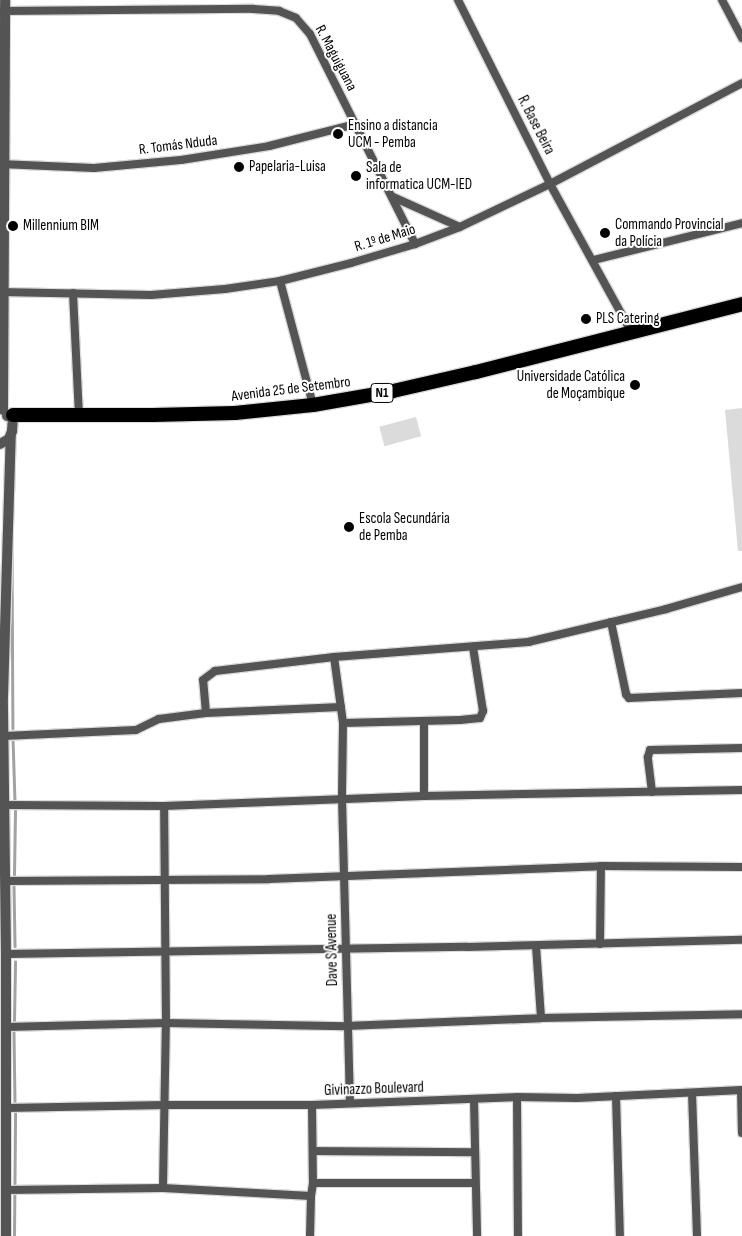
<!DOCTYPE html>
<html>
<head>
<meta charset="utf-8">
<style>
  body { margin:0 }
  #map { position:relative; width:742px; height:1236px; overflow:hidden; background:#fff; font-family:"Sofia Sans Condensed",sans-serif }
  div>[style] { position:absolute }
  .green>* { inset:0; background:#dbdbdb; transform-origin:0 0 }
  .stream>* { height:2.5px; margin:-1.25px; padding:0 1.25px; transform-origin:1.25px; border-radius:1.25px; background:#a2a2a2 }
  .roads { filter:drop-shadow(1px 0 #dbdbdb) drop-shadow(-1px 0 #dbdbdb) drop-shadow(0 1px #dbdbdb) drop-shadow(0 -1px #dbdbdb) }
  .minor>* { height:8px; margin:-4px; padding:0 4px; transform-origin:4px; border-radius:4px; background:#545454 }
  .tertiary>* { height:10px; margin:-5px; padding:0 5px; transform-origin:5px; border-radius:5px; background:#545454 }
  .trunk>* { height:14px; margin:-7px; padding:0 7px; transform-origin:7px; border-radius:7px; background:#000 }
  .dots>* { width:14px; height:14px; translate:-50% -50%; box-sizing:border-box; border:2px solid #fff; border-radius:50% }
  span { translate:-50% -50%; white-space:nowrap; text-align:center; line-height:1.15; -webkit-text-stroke:4px #fff; paint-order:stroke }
  .shield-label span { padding:1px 4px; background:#fff; border:1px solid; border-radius:4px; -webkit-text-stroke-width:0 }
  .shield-label { font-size:14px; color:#000; font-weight:700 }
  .street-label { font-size:15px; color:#000 }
  .poi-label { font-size:15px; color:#000 }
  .left { translate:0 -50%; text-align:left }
  .right { translate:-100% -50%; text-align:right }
</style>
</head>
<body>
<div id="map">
  <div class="green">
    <div style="clip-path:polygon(742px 408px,742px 551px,738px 551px,725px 410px)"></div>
    <div style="left:416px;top:417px;width:20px;height:38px;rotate:75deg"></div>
  </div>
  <div class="stream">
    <div style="left:12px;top:552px;width:176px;rotate:89.7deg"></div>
    <div style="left:13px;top:738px;width:65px;rotate:88.2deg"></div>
    <div style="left:14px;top:875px;width:64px;rotate:-89.1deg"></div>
    <div style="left:14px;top:886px;width:60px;rotate:89deg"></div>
    <div style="left:14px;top:1021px;width:59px;rotate:-89deg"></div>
    <div style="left:14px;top:1032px;width:69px;rotate:89.2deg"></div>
    <div style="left:14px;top:1236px;width:123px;rotate:-89.5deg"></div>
  </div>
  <div class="roads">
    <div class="minor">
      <div style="left:458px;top:0;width:206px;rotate:63.4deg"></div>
      <div style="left:550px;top:184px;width:170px;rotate:61.2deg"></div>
      <div style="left:722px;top:0;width:43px;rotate:62.2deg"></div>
      <div style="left:1px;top:11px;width:252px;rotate:-0.5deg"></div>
      <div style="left:253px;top:9px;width:26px;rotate:4deg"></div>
      <div style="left:279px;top:11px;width:18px;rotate:22deg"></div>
      <div style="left:296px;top:18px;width:21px;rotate:49deg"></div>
      <div style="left:310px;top:34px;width:235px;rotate:63.4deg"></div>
      <div style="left:0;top:164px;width:94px;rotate:2.4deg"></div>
      <div style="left:94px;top:168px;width:87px;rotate:-5.3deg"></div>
      <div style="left:181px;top:160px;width:89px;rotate:-9deg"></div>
      <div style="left:269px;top:146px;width:90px;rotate:-14.2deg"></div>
      <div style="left:393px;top:197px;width:73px;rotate:24.1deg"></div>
      <div style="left:594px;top:260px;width:153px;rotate:-14deg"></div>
      <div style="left:280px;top:281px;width:128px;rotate:75.1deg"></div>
      <div style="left:0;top:292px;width:151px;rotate:1.1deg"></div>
      <div style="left:151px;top:295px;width:74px;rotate:-4.6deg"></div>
      <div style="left:225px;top:289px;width:56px;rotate:-8.3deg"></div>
      <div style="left:280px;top:281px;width:73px;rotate:-14.2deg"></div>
      <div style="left:351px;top:263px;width:67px;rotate:-16.5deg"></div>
      <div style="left:415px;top:244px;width:48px;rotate:-20.7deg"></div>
      <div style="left:460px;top:227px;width:100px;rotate:-25.5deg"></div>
      <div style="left:550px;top:184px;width:217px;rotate:-27.7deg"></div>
      <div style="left:73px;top:293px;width:121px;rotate:87.2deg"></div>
      <div style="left:611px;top:622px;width:74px;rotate:78.2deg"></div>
      <div style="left:626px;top:694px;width:5px;rotate:53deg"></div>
      <div style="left:629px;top:698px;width:113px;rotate:-2.5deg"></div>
      <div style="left:334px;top:657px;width:67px;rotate:82.2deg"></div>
      <div style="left:343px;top:723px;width:75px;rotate:90.8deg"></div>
      <div style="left:342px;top:798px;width:304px;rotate:88.5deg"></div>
      <div style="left:206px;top:713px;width:33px;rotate:-95deg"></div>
      <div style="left:203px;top:680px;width:15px;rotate:-37deg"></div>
      <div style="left:215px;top:671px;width:120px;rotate:-6.7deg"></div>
      <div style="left:334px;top:657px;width:195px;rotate:-4.4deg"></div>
      <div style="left:528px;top:642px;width:142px;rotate:-13.4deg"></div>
      <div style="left:666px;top:609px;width:79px;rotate:-16.1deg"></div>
      <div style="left:424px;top:722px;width:74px;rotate:90deg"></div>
      <div style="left:343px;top:723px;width:117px;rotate:-1.5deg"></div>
      <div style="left:460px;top:720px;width:20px;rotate:-6deg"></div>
      <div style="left:480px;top:718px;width:8px;rotate:-67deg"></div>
      <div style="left:483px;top:711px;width:65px;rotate:-98.9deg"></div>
      <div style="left:4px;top:736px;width:132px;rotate:-2.6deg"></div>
      <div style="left:136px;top:730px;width:25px;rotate:-26deg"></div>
      <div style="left:159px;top:719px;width:47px;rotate:-7.3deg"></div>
      <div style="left:206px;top:713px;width:135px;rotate:-2.5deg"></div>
      <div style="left:652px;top:792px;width:35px;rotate:-97deg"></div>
      <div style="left:648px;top:757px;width:7px;rotate:-74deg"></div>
      <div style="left:650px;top:750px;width:92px;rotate:-1.2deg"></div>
      <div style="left:5px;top:805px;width:159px;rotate:0.4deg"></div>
      <div style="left:164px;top:806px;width:260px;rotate:-2.2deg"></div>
      <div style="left:424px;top:796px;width:318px;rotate:-1.1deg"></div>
      <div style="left:5px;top:881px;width:264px;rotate:-0.4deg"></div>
      <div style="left:269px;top:879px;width:332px;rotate:-2.2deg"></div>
      <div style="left:601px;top:866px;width:141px;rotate:0.4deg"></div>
      <div style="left:600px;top:944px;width:78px;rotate:-89.3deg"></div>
      <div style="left:536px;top:946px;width:72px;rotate:86deg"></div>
      <div style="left:6px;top:954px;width:461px;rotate:-0.9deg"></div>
      <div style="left:467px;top:947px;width:275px;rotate:-1.5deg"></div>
      <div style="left:6px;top:1027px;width:160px;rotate:-1.4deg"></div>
      <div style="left:166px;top:1023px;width:180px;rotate:1deg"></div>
      <div style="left:346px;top:1026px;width:195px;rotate:-2.3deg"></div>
      <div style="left:541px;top:1018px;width:201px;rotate:-1.1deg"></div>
      <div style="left:741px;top:1090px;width:43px;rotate:88.7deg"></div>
      <div style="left:692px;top:1093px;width:143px;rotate:88deg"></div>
      <div style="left:616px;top:1096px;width:140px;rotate:88.4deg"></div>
      <div style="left:517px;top:1097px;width:139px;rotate:89.6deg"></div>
      <div style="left:474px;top:1100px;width:136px;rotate:88.7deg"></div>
      <div style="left:312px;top:1105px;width:78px;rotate:89.3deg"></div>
      <div style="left:6px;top:1108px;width:159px;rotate:-1.1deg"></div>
      <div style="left:165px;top:1105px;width:147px"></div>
      <div style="left:312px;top:1105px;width:205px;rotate:-2.2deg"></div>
      <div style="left:517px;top:1097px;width:60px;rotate:1deg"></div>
      <div style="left:577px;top:1098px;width:165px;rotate:-2.8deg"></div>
      <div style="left:313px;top:1151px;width:161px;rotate:0.4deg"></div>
      <div style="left:163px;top:1188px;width:165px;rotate:-89deg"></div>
      <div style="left:166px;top:1023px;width:217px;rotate:-90.5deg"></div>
      <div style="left:5px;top:1190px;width:158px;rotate:-0.7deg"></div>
      <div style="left:163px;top:1188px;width:148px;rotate:3.1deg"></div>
      <div style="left:311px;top:1196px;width:40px;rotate:91.4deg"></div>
      <div style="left:311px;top:1196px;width:13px;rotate:-81deg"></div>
      <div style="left:313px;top:1183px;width:162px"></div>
    </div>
    <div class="tertiary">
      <div style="left:3px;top:410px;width:410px;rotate:-89.7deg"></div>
      <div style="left:0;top:444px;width:10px;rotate:-29deg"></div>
      <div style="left:9px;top:439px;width:9px;rotate:-69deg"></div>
      <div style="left:12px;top:431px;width:16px;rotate:-86deg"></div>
      <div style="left:13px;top:415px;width:6px;rotate:171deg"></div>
      <div style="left:6px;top:1236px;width:282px;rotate:-90deg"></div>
      <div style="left:6px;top:954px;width:257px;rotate:-90.7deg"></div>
      <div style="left:3px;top:697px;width:262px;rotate:-88.3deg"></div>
    </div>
    <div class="trunk">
      <div style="left:13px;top:415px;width:140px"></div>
      <div style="left:153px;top:415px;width:82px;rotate:-1.4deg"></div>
      <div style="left:235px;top:413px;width:78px;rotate:-5.9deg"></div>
      <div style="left:313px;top:405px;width:81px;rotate:-9.9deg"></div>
      <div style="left:393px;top:391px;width:85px;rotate:-12.9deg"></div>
      <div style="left:476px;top:372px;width:275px;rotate:-14.3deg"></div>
    </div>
  </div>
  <div class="dots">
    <div style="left:338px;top:134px;background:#000"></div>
    <div style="left:239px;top:167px;background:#000"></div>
    <div style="left:356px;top:176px;background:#000"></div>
    <div style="left:13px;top:226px;background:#000"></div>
    <div style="left:605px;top:233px;background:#000"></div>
    <div style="left:586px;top:319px;background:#000"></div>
    <div style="left:635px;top:385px;background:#000"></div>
    <div style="left:349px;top:527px;background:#000"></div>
  </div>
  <div class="shield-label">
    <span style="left:382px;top:393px">N1</span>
  </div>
  <div class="street-label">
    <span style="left:336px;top:58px;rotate:62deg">R. Maguiguana</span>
    <span style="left:536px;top:125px;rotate:63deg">R. Base Beira</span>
    <span style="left:178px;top:145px;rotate:-7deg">R. Tomás Nduda</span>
    <span style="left:385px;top:238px;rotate:-17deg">R. 1º de Maio</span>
    <span style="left:291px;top:389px;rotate:-7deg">Avenida 25 de Setembro</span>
    <span style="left:332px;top:950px;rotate:-91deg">Dave S Avenue</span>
    <span style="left:374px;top:1089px;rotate:-2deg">Givinazzo Boulevard</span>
  </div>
  <div class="poi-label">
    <span class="left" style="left:348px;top:134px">Ensino a distancia<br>UCM - Pemba</span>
    <span class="left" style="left:249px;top:167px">Papelaria-Luisa</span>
    <span class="left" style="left:366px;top:176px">Sala de<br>informatica UCM-IED</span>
    <span class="left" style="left:615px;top:233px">Commando Provincial<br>da Polícia</span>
    <span class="left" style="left:23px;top:226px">Millennium BIM</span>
    <span class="left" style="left:596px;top:319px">PLS Catering</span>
    <span class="right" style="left:625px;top:385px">Universidade Católica<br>de Moçambique</span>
    <span class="left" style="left:359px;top:527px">Escola Secundária<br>de Pemba</span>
  </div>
</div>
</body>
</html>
